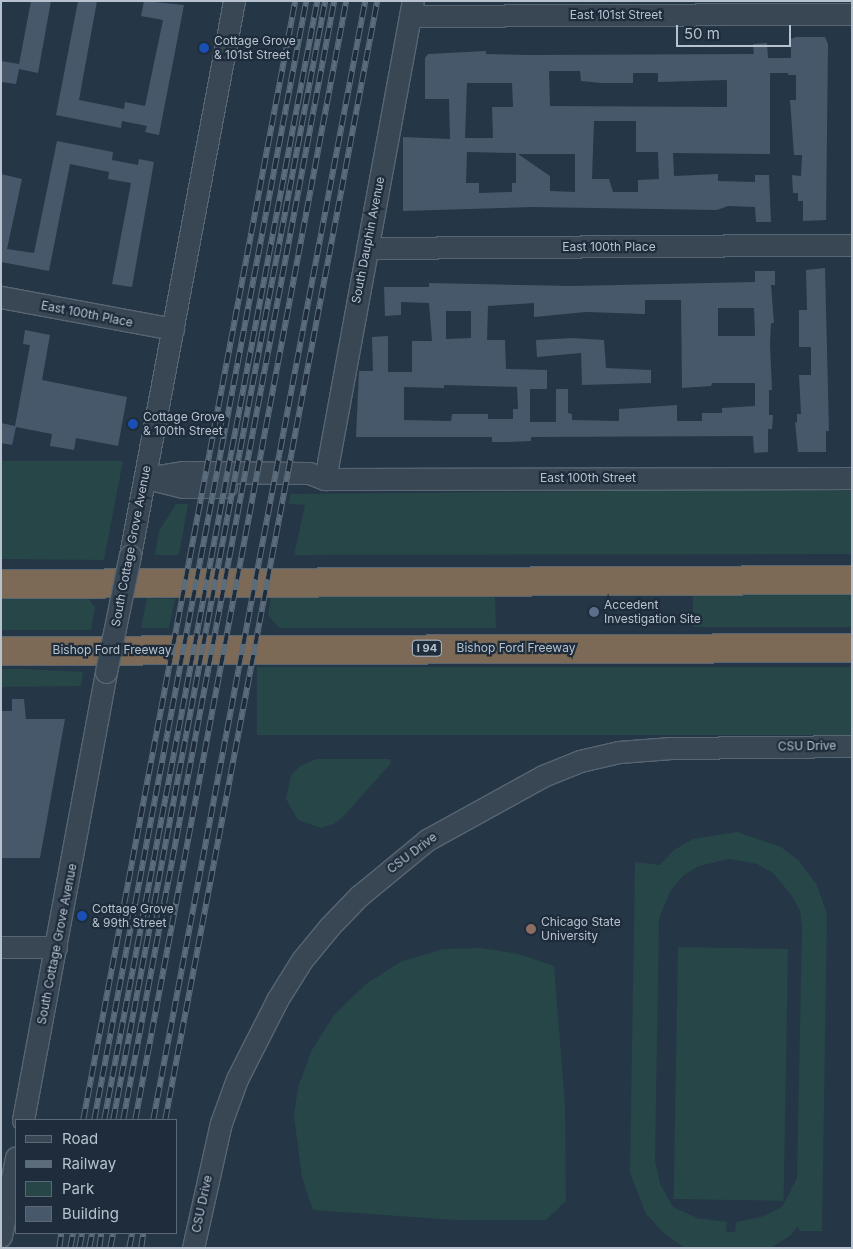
<!DOCTYPE html>
<html>
<head>
<meta charset="utf-8">
<style>
  body { margin:0 }
  #map { position:relative; width:853px; height:1249px; overflow:hidden; background:#253646; font-family:Inter,sans-serif }
  div>[style] { position:absolute }
  .green>* { inset:0; background:#274647; transform-origin:0 0 }
  .building>* { inset:0; background:#46586a }
  .roads { filter:drop-shadow(1px 0 #586572) drop-shadow(-1px 0 #586572) drop-shadow(0 1px #586572) drop-shadow(0 -1px #586572) }
  .minor>* { height:21px; margin:-10.5px; padding:0 10.5px; transform-origin:10.5px; border-radius:10.5px; background:#394755 }
  .highway>* { height:28px; margin:-14px; padding:0 14px; transform-origin:14px; border-radius:14px; background:#7c6a56 }
  .rail>* { height:5.5px; margin-top:-2.75px; transform-origin:0; background:repeating-linear-gradient(90deg,#1e2c3b 0 11px,#5b6c7c 0 22px); box-sizing:border-box; border-block:1px solid #5b6c7c }
  .bridges { filter:drop-shadow(1px 0 #586572) drop-shadow(-1px 0 #586572) drop-shadow(0 1px #586572) drop-shadow(0 -1px #586572) }
  .minor-bridge>* { height:21px; margin:-10.5px; padding:0 10.5px; transform-origin:10.5px; border-radius:10.5px; background:#394755 }
  .dots>* { width:14px; height:14px; translate:-50% -50%; box-sizing:border-box; border:2px solid #1e2c3b; border-radius:50% }
  span { translate:-50% -50%; white-space:nowrap; text-align:center; line-height:1.15; -webkit-text-stroke:4.5px #1e2c3b; paint-order:stroke }
  .shield-label span { padding:1px 4px; background:#1e2c3b; border:1px solid; border-radius:4px; -webkit-text-stroke-width:0 }
  .shield-label { font-size:11px; color:#b7c2ce; font-weight:700 }
  .street-label { font-size:12px; color:#b7c2ce }
  .poi-label { font-size:12px; color:#b7c2ce }
  .left { translate:0 -50%; text-align:left }
  .frame { position:absolute; inset:0; border:2px solid #b7c2ce; pointer-events:none }
  .legend { position:absolute; left:15px; top:1119px; width:162px; height:115px; box-sizing:border-box; background:#1e2c3b; border:1px solid #5b6876; margin:0; padding:6px 9px; list-style:none; font-size:15px; color:#b7c2ce }
  .legend li { display:flex; align-items:center; gap:10px; height:25px }
  .legend b { width:25px; border:1px solid #5b6876 }
  .scale { position:absolute; left:676px; top:25px; width:115px; height:22px; box-sizing:border-box; border:2px solid #b7c2ce; border-top:0; padding-left:6px; font-size:15px; line-height:18px; white-space:nowrap; color:#b7c2ce; -webkit-text-stroke:4px #1e2c3b; paint-order:stroke }
</style>
</head>
<body>
<div id="map">
  <div class="green">
    <div style="clip-path:polygon(1px 461px,123px 461px,104px 560px,1px 559px)"></div>
    <div style="clip-path:polygon(852px 489px,852px 554px,294px 555px,305px 505px,288px 504px,291px 494px)"></div>
    <div style="clip-path:polygon(176px 504px,188px 504px,179px 555px,155px 555px,159px 531px)"></div>
    <div style="left:852px;top:595px;width:32px;height:159px;rotate:90deg"></div>
    <div style="clip-path:polygon(271px 597px,495px 597px,496px 628px,279px 628px,268px 615px)"></div>
    <div style="clip-path:polygon(88px 598px,95px 607px,91px 630px,1px 630px,1px 599px)"></div>
    <div style="clip-path:polygon(147px 598px,175px 599px,169px 628px,141px 628px)"></div>
    <div style="left:852px;top:667px;width:68px;height:595px;rotate:90deg"></div>
    <div style="clip-path:polygon(1px 669px,24px 669px,83px 672px,81px 686px,1px 687px)"></div>
    <div style="clip-path:polygon(316px 759px,390px 759px,391px 763px,343px 817px,334px 824px,321px 828px,298px 820px,286px 799px,291px 775px,300px 766px)"></div>
    <div style="clip-path:polygon(evenodd,737px 832px,781px 847px,798px 860px,817px 885px,827px 914px,822px 1231px,799px 1231px,798px 1226px,791px 1235px,771px 1248px,685px 1248px,665px 1234px,646px 1214px,630px 1173px,635px 862px,660px 865px,674px 850px,693px 839px,737px 832px,729px 859px,757px 864px,773px 873px,792px 896px,800px 911px,802px 928px,797px 1178px,782px 1207px,761px 1217px,736px 1222px,735px 1232px,726px 1232px,727px 1222px,697px 1218px,673px 1207px,660px 1184px,655px 1161px,659px 918px,671px 890px,684px 875px,699px 866px,729px 859px)"></div>
    <div style="left:678px;top:947px;width:110px;height:252px;rotate:1deg"></div>
    <div style="clip-path:polygon(482px 948px,519px 954px,554px 966px,565px 1105px,566px 1201px,546px 1220px,455px 1220px,313px 1210px,302px 1178px,294px 1116px,298px 1087px,312px 1050px,334px 1015px,366px 984px,400px 962px,443px 949px)"></div>
  </div>
  <div class="building">
    <div style="clip-path:polygon(31px 1px,51px 1px,38px 73px,19px 69px,16px 84px,1px 82px,1px 61px,19px 64px)"></div>
    <div style="clip-path:polygon(78px 1px,97px 1px,79px 100px,124px 109px,125px 102px,145px 106px,163px 20px,141px 16px,144px 1px,184px 5px,159px 135px,145px 132px,147px 126px,122px 121px,121px 128px,56px 115px)"></div>
    <div style="clip-path:polygon(evenodd,796px 37px,825px 37px,828px 44px,826px 220px,803px 221px,803px 201px,798px 201px,798px 193px,793px 193px,792px 175px,801px 176px,802px 155px,794px 155px,790px 100px,796px 100px,796px 75px,788px 75px,788px 73px,770px 73px,770px 154px,673px 153px,674px 176px,718px 174px,718px 181px,755px 182px,755px 175px,769px 175px,771px 222px,756px 222px,755px 207px,728px 206px,717px 210px,533px 207px,403px 211px,403px 137px,450px 139px,449px 99px,425px 99px,425px 58px,428px 54px,486px 51px,486px 54px,528px 55px,754px 54px,753px 44px,767px 43px,768px 58px,791px 58px,791px 39px,796px 37px,549px 71px,580px 71px,581px 81px,601px 83px,633px 83px,633px 73px,658px 73px,658px 82px,727px 80px,727px 107px,550px 106px,549px 71px,796px 37px,467px 83px,512px 83px,513px 107px,492px 107px,493px 138px,465px 138px,467px 83px,796px 37px,594px 121px,636px 121px,636px 152px,658px 152px,659px 179px,638px 180px,638px 192px,613px 192px,609px 179px,592px 179px,594px 121px,796px 37px,467px 152px,516px 153px,516px 183px,512px 183px,512px 192px,479px 193px,479px 183px,466px 183px,467px 152px,796px 37px,518px 154px,575px 154px,575px 192px,550px 191px,550px 176px,518px 154px)"></div>
    <div style="clip-path:polygon(57px 141px,113px 152px,112px 160px,138px 165px,139px 159px,154px 162px,132px 287px,112px 284px,131px 183px,108px 179px,109px 172px,70px 164px,49px 271px,1px 262px,1px 174px,22px 179px,7px 249px,34px 253px)"></div>
    <div style="clip-path:polygon(825px 268px,829px 431px,826px 431px,826px 452px,798px 452px,795px 422px,797px 423px,797px 414px,801px 414px,799px 375px,811px 375px,811px 347px,799px 347px,799px 310px,807px 310px,806px 270px)"></div>
    <div style="clip-path:polygon(evenodd,755px 271px,775px 271px,775px 285px,771px 285px,774px 323px,771px 323px,770px 345px,772px 390px,769px 390px,769px 415px,773px 415px,772px 429px,768px 429px,768px 452px,754px 453px,753px 436px,531px 437px,531px 441px,510px 442px,492px 442px,492px 437px,356px 437px,359px 371px,373px 371px,372px 337px,388px 336px,388px 372px,412px 372px,412px 341px,432px 341px,429px 303px,401px 302px,401px 315px,385px 316px,384px 287px,429px 287px,429px 283px,572px 286px,755px 282px,755px 271px,645px 300px,681px 300px,682px 388px,711px 386px,712px 383px,755px 383px,755px 406px,722px 408px,722px 413px,702px 413px,702px 421px,677px 421px,677px 405px,619px 409px,619px 421px,572px 420px,572px 414px,568px 413px,568px 389px,556px 389px,556px 422px,530px 422px,530px 389px,547px 389px,547px 370px,506px 369px,505px 340px,487px 340px,488px 306px,534px 303px,534px 317px,586px 312px,645px 314px,645px 300px,755px 271px,718px 308px,754px 308px,755px 336px,718px 336px,718px 308px,755px 271px,446px 311px,471px 311px,471px 338px,446px 339px,446px 311px,755px 271px,444px 385px,517px 387px,518px 409px,513px 409px,513px 419px,488px 419px,488px 414px,452px 414px,451px 421px,404px 420px,404px 387px,444px 388px,444px 385px)"></div>
    <div style="clip-path:polygon(25px 330px,50px 335px,42px 380px,127px 397px,118px 446px,76px 438px,74px 450px,50px 446px,52px 434px,16px 427px,12px 445px,1px 443px,1px 423px,15px 426px,30px 345px,23px 344px)"></div>
    <div style="clip-path:polygon(572px 338px,604px 340px,606px 368px,651px 370px,651px 383px,582px 385px,581px 353px,537px 357px,536px 340px)"></div>
    <div style="clip-path:polygon(12px 699px,24px 699px,26px 719px,65px 719px,40px 858px,1px 858px,1px 711px,12px 711px)"></div>
  </div>
  <div class="roads">
    <div class="minor">
      <div style="left:410px;top:16px;width:442px;rotate:-0.3deg"></div>
      <div style="left:367px;top:248px;width:485px;rotate:-0.4deg"></div>
      <div style="left:1px;top:297px;width:175px;rotate:10.5deg"></div>
      <div style="left:145px;top:478px;width:38px;rotate:-9deg"></div>
      <div style="left:183px;top:472px;width:126px;rotate:0.5deg"></div>
      <div style="left:309px;top:473px;width:17px;rotate:21deg"></div>
      <div style="left:325px;top:479px;width:527px;rotate:-0.11deg"></div>
      <div style="left:325px;top:479px;width:486px;rotate:-79.6deg"></div>
      <div style="left:155px;top:480px;width:29px;rotate:14deg"></div>
      <div style="left:183px;top:487px;width:43px"></div>
      <div style="left:130px;top:555px;width:564px;rotate:-79.37deg"></div>
      <div style="left:1px;top:947px;width:55px"></div>
      <div style="left:23px;top:1120px;width:456px;rotate:-79.5deg"></div>
      <div style="left:1px;top:1236px;width:80px;rotate:-79.2deg"></div>
      <div style="left:193px;top:1248px;width:128px;rotate:-77.4deg"></div>
      <div style="left:221px;top:1123px;width:47px;rotate:-70deg"></div>
      <div style="left:237px;top:1079px;width:89px;rotate:-63.1deg"></div>
      <div style="left:277px;top:1000px;width:47px;rotate:-58deg"></div>
      <div style="left:302px;top:960px;width:44px;rotate:-50.5deg"></div>
      <div style="left:330px;top:926px;width:42px;rotate:-46deg"></div>
      <div style="left:359px;top:896px;width:88px;rotate:-39.5deg"></div>
      <div style="left:427px;top:840px;width:132px;rotate:-28.9deg"></div>
      <div style="left:543px;top:776px;width:40px;rotate:-22deg"></div>
      <div style="left:580px;top:761px;width:40px;rotate:-13deg"></div>
      <div style="left:619px;top:752px;width:52px;rotate:-4.4deg"></div>
      <div style="left:671px;top:748px;width:181px;rotate:-0.6deg"></div>
    </div>
    <div class="highway">
      <div style="left:1px;top:584px;width:851px;rotate:-0.27deg"></div>
      <div style="left:1px;top:651px;width:851px;rotate:-0.2deg"></div>
    </div>
  </div>
  <div class="rail">
    <div style="left:83px;top:1120px;width:1139px;rotate:-79.27deg"></div>
    <div style="left:94px;top:1120px;width:1139px;rotate:-79.27deg"></div>
    <div style="left:104px;top:1120px;width:1139px;rotate:-79.22deg"></div>
    <div style="left:113px;top:1120px;width:1139px;rotate:-79.27deg"></div>
    <div style="left:123px;top:1120px;width:1139px;rotate:-79.32deg"></div>
    <div style="left:135px;top:1120px;width:1139px;rotate:-79.32deg"></div>
    <div style="left:153px;top:1120px;width:1139px;rotate:-79.27deg"></div>
    <div style="left:165px;top:1120px;width:1139px;rotate:-79.27deg"></div>
    <div style="left:59px;top:1248px;width:15px;rotate:-82deg"></div>
    <div style="left:70px;top:1248px;width:15px;rotate:-79deg"></div>
    <div style="left:79px;top:1248px;width:15px;rotate:-79deg"></div>
    <div style="left:89px;top:1248px;width:15px;rotate:-79deg"></div>
    <div style="left:99px;top:1248px;width:15px;rotate:-82deg"></div>
    <div style="left:110px;top:1248px;width:15px;rotate:-79deg"></div>
    <div style="left:129px;top:1248px;width:15px;rotate:-79deg"></div>
    <div style="left:141px;top:1248px;width:15px;rotate:-82deg"></div>
  </div>
  <div class="bridges">
    <div class="minor-bridge">
      <div style="left:106px;top:672px;width:119px;rotate:-78.4deg"></div>
    </div>
  </div>
  <div class="dots">
    <div style="left:204px;top:48px;background:#1a4fb4"></div>
    <div style="left:133px;top:424px;background:#1a4fb4"></div>
    <div style="left:594px;top:612px;background:#5c6f8a"></div>
    <div style="left:82px;top:916px;background:#1a4fb4"></div>
    <div style="left:531px;top:929px;background:#8d6e63"></div>
  </div>
  <div class="shield-label">
    <span style="left:427px;top:648px">I 94</span>
  </div>
  <div class="street-label">
    <span style="left:616px;top:15px">East 101st Street</span>
    <span style="left:368px;top:240px;rotate:-79deg">South Dauphin Avenue</span>
    <span style="left:609px;top:247px">East 100th Place</span>
    <span style="left:87px;top:314px;rotate:11deg">East 100th Place</span>
    <span style="left:588px;top:478px">East 100th Street</span>
    <span style="left:131px;top:546px;rotate:-79deg">South Cottage Grove Avenue</span>
    <span style="left:516px;top:648px">Bishop Ford Freeway</span>
    <span style="left:112px;top:650px">Bishop Ford Freeway</span>
    <span style="left:807px;top:746px;rotate:-1deg">CSU Drive</span>
    <span style="left:412px;top:853px;rotate:-37deg">CSU Drive</span>
    <span style="left:57px;top:944px;rotate:-79deg">South Cottage Grove Avenue</span>
    <span style="left:202px;top:1204px;rotate:-78deg">CSU Drive</span>
  </div>
  <div class="poi-label">
    <span class="left" style="left:214px;top:48px">Cottage Grove<br>&amp; 101st Street</span>
    <span class="left" style="left:143px;top:424px">Cottage Grove<br>&amp; 100th Street</span>
    <span class="left" style="left:604px;top:612px">Accedent<br>Investigation Site</span>
    <span class="left" style="left:92px;top:916px">Cottage Grove<br>&amp; 99th Street</span>
    <span class="left" style="left:541px;top:929px">Chicago State<br>University</span>
  </div>
  <div class="frame"></div>
  <ul class="legend">
  <li><b style="height:6px;background:#394755"></b>Road</li>
  <li><b style="height:6px;background:#5b6c7c"></b>Railway</li>
  <li><b style="height:14px;background:#274647"></b>Park</li>
  <li><b style="height:14px;background:#46586a"></b>Building</li>
  </ul>
  <div class="scale">50 m</div>
</div>
</body>
</html>
